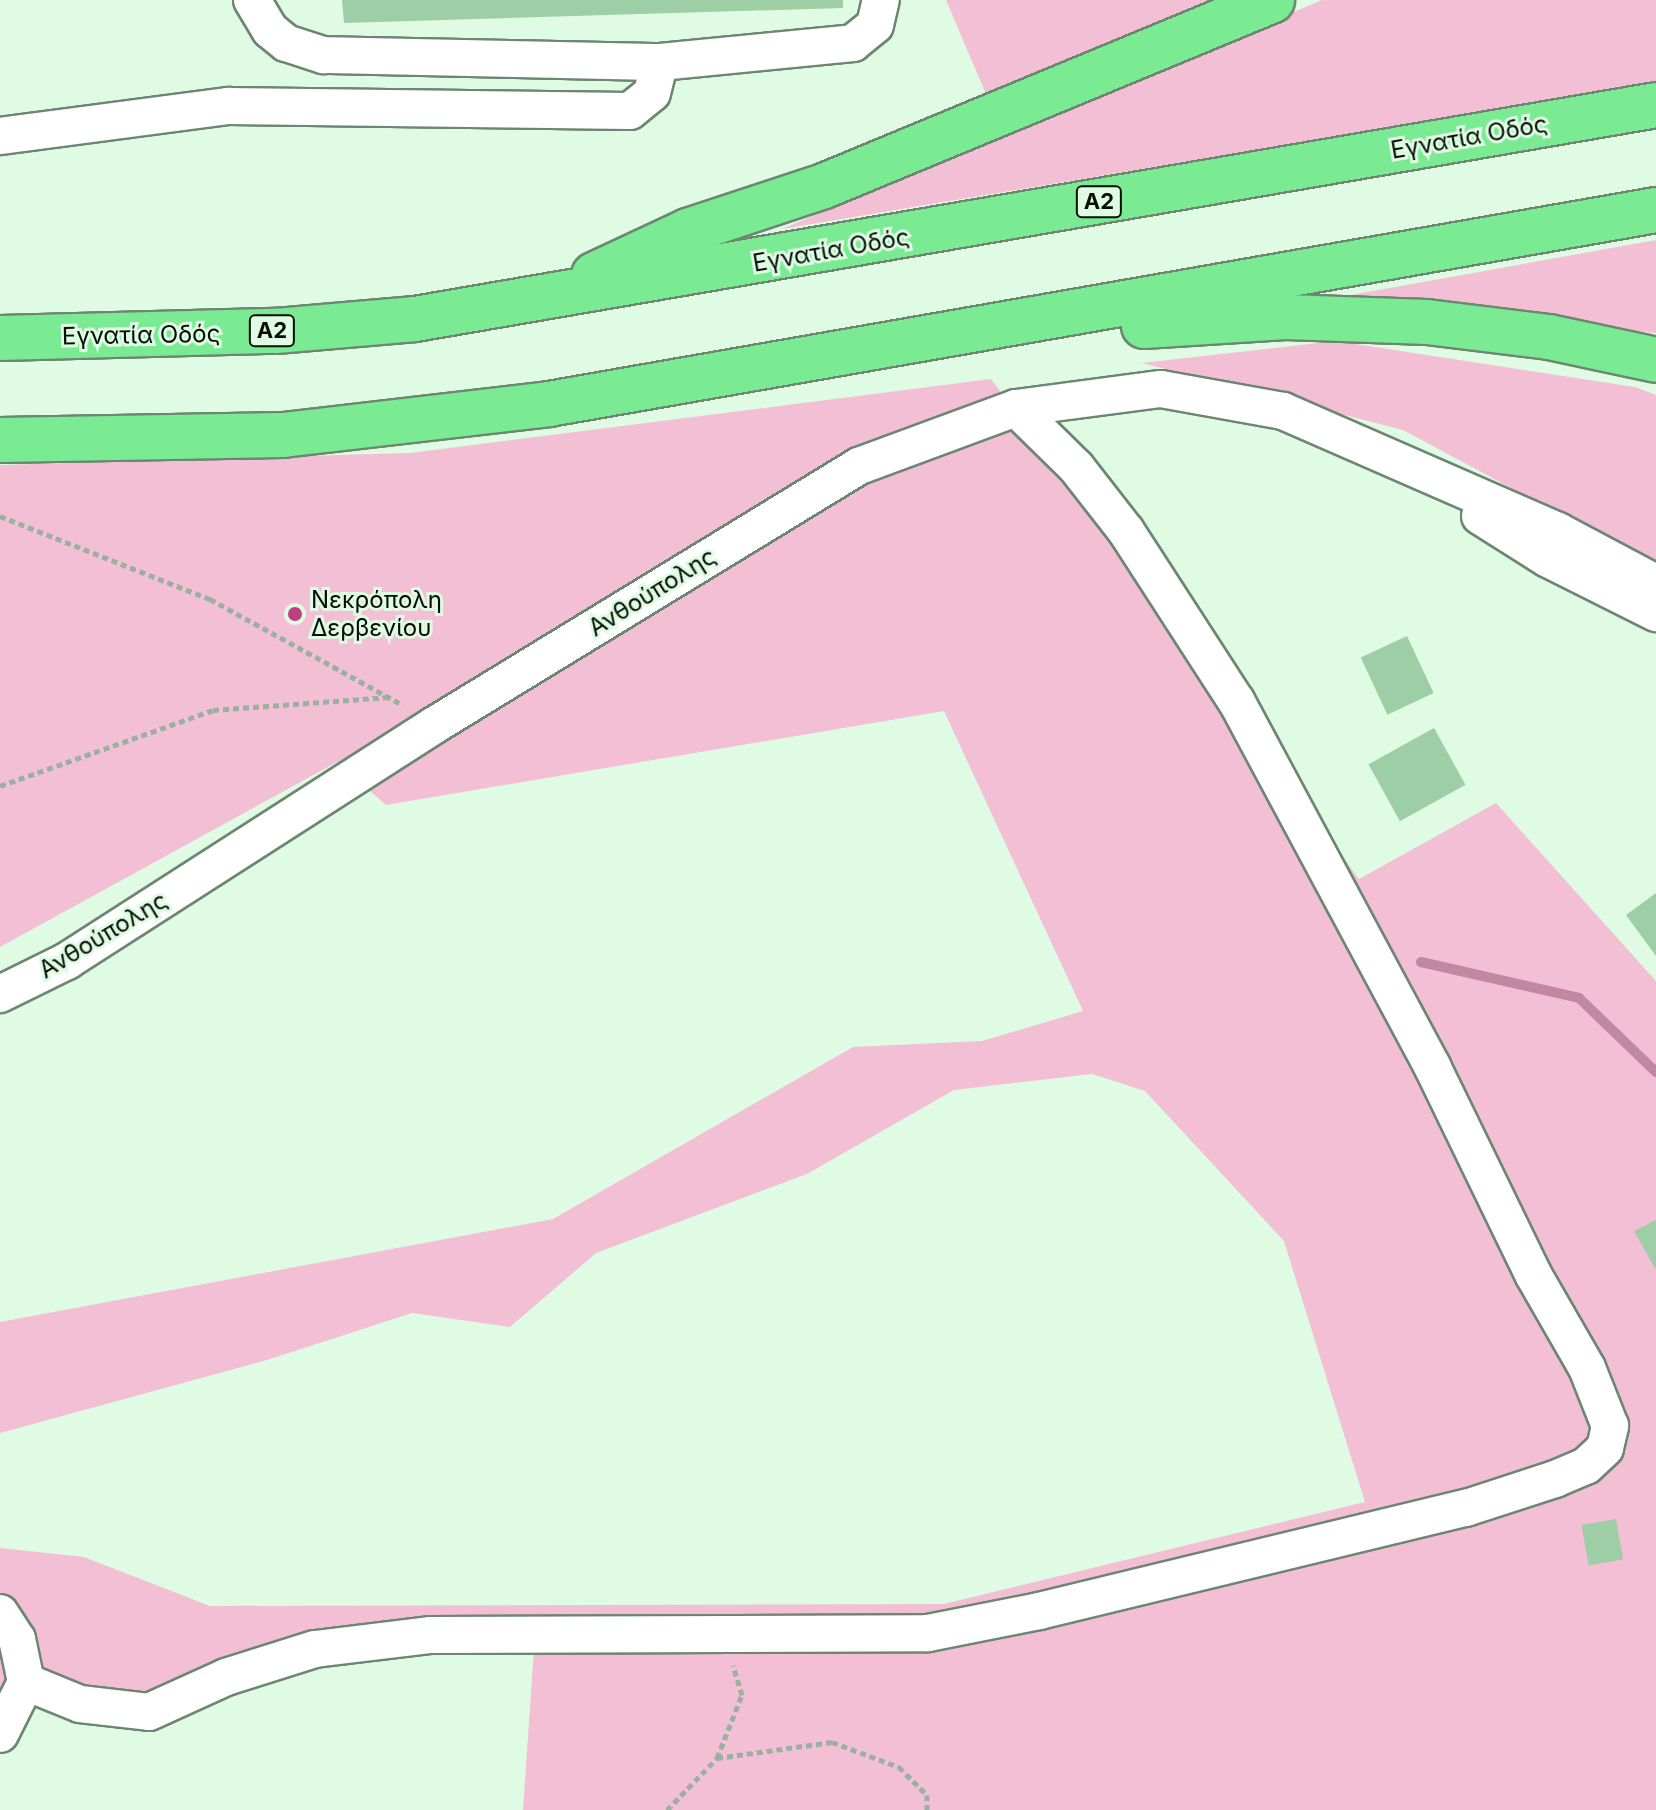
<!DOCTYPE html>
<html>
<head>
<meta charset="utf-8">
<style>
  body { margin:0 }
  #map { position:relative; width:1656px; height:1810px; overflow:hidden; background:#dffbe3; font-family:Inter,sans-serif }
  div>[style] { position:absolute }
  .green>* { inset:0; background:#f3bfd4 }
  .stream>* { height:10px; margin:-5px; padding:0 5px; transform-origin:5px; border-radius:5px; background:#c188a1 }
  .building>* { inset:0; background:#9ecea6; transform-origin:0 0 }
  .path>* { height:5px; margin-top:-2.5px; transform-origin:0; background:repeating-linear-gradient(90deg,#9bb09e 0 6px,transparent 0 10px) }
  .roads { filter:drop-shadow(2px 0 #6d8671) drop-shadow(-2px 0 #6d8671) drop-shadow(0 2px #6d8671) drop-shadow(0 -2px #6d8671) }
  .minor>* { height:36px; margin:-18px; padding:0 18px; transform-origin:18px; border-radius:18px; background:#fff }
  .highway>* { height:44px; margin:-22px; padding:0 22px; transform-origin:22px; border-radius:22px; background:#7aea93 }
  .dots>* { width:22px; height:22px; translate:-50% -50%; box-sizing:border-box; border:4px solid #dffbe3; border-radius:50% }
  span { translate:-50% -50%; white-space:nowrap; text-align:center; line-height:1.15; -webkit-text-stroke:6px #dffbe3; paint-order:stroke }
  .shield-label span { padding:2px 6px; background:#dffbe3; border:2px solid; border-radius:6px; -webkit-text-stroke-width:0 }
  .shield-label { font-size:22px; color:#060e07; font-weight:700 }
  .street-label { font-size:24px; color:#060e07 }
  .poi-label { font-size:24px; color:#060e07 }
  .left { translate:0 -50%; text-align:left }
</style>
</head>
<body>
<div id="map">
  <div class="green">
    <div style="clip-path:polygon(946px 0,1208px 0,986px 94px)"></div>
    <div style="clip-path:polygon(1322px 0,1656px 0,1656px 83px,782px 229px)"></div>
    <div style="clip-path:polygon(1656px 240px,1656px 333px,1323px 300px)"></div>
    <div style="clip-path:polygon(1336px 341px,1635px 387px,1656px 395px,1656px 566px,1403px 430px,1142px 363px)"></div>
    <div style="clip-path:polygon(991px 379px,1359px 879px,1496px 803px,1656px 981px,1656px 1810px,523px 1810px,535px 1634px,431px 1635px,149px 1712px,26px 1682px,0 1734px,0 1548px,84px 1557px,210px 1606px,944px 1604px,1365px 1502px,1284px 1241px,1145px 1091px,1092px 1074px,954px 1090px,807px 1174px,596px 1253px,510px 1327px,412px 1313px,267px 1360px,0 1433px,0 1322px,553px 1219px,853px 1047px,982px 1041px,1083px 1011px,944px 711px,386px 805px,337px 762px,0 947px,0 465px,410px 453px)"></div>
  </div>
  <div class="stream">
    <div style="left:1421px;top:962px;width:162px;rotate:12.8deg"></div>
    <div style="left:1579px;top:998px;width:107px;rotate:43.9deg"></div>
  </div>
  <div class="building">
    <div style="clip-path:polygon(342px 0,843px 0,843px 8px,344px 23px)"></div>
    <div style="left:1407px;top:636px;width:63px;height:51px;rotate:65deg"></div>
    <div style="left:1434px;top:728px;width:65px;height:75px;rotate:61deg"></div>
    <div style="clip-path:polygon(1656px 893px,1656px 956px,1626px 915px)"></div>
    <div style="clip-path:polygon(1656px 1220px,1656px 1270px,1634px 1231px)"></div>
    <div style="left:1616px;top:1519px;width:41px;height:35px;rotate:80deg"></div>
  </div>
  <div class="path">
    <div style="left:0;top:516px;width:226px;rotate:21.6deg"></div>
    <div style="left:210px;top:599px;width:220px;rotate:28.8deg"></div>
    <div style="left:0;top:786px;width:226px;rotate:-19.6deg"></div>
    <div style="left:213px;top:710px;width:177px;rotate:-4.2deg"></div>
    <div style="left:717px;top:1758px;width:116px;rotate:-7.9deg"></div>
    <div style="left:832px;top:1742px;width:72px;rotate:20.5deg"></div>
    <div style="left:899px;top:1767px;width:40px;rotate:45deg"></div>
    <div style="left:927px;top:1795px;width:15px;rotate:90deg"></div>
    <div style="left:667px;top:1810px;width:72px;rotate:-46.1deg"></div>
    <div style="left:717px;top:1758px;width:68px;rotate:-68.4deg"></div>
    <div style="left:742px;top:1695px;width:31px;rotate:-107deg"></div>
  </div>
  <div class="roads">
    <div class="minor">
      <div style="left:252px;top:0;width:35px;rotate:59deg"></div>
      <div style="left:270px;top:30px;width:21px;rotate:39deg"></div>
      <div style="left:286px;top:43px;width:40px;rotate:18deg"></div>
      <div style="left:324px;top:55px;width:336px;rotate:1.2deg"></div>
      <div style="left:0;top:136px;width:230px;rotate:-7.5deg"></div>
      <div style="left:228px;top:106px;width:402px;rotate:0.7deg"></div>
      <div style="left:630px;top:111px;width:28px;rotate:-39deg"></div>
      <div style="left:652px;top:93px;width:32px;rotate:-76deg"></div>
      <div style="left:660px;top:62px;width:194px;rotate:-5.6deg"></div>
      <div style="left:853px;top:43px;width:28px;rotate:-39deg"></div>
      <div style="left:875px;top:25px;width:26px;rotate:-77deg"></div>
      <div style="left:1480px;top:516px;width:80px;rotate:32.3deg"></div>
      <div style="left:1548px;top:559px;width:121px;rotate:26.6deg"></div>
      <div style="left:0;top:994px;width:75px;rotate:-26.2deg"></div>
      <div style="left:67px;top:961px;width:435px;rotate:-32.7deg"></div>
      <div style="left:433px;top:726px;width:499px;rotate:-31.4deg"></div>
      <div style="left:859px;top:466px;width:167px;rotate:-20.3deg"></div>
      <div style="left:1016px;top:408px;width:146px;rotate:-7.5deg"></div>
      <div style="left:1161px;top:389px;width:124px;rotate:10.2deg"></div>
      <div style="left:1283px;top:411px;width:300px;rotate:23.6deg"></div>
      <div style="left:1558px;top:531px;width:111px;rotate:28deg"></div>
      <div style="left:0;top:1613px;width:31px;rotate:57deg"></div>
      <div style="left:17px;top:1639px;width:44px;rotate:78.2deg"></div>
      <div style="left:26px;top:1682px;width:58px;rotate:116.6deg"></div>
      <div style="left:26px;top:1682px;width:58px;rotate:22.2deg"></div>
      <div style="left:80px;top:1704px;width:69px;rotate:6.6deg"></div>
      <div style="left:149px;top:1712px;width:85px;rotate:-24.4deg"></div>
      <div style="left:226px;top:1677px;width:93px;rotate:-17.5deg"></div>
      <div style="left:315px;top:1649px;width:117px;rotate:-6.9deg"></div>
      <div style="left:431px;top:1635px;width:497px;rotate:-0.2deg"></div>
      <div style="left:928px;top:1633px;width:113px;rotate:-11.2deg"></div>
      <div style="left:1039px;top:1611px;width:439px;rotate:-13.6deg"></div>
      <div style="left:1466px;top:1508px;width:94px;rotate:-18deg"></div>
      <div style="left:1555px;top:1479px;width:34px;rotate:-23deg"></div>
      <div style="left:1586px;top:1466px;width:26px;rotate:-43deg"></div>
      <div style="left:1605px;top:1448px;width:23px;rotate:-77deg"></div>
      <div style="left:1610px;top:1426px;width:62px;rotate:-111.6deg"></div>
      <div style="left:1587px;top:1368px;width:108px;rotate:-119.9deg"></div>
      <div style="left:1533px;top:1274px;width:231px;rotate:-115.9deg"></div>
      <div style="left:1432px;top:1066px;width:414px;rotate:-118.2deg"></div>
      <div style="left:1236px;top:701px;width:202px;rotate:-122.9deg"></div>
      <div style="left:1126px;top:531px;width:81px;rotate:-128deg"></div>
      <div style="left:1076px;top:467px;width:84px;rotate:-135.5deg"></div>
    </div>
    <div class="highway">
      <div style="left:594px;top:275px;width:104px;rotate:-25.1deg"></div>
      <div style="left:688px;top:231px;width:143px;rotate:-18.3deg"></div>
      <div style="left:824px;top:186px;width:485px;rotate:-22.5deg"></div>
      <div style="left:1144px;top:326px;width:142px;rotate:-3.6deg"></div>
      <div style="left:1286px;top:317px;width:141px;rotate:2deg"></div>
      <div style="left:1427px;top:322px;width:123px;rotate:7deg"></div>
      <div style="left:1549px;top:337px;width:109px;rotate:12.1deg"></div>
      <div style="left:0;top:338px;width:276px;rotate:-1.5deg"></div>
      <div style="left:276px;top:331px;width:140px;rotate:-4.9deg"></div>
      <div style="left:415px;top:319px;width:1259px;rotate:-9.78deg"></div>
      <div style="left:0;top:440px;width:283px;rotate:-1deg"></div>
      <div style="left:283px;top:435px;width:268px;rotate:-6.6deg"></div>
      <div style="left:549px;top:404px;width:1124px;rotate:-9.94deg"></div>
    </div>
  </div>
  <div class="dots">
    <div style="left:295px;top:614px;background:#c13d82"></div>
  </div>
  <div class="shield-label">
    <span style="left:1099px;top:202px">Α2</span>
    <span style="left:272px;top:331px">Α2</span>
  </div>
  <div class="street-label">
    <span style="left:1469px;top:137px;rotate:-10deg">Εγνατία Οδός</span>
    <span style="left:831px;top:250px;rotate:-10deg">Εγνατία Οδός</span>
    <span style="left:141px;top:335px;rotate:-1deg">Εγνατία Οδός</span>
    <span style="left:652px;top:592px;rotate:-32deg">Ανθούπολης</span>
    <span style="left:103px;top:935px;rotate:-31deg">Ανθούπολης</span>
  </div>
  <div class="poi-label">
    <span class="left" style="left:311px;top:614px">Νεκρόπολη<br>Δερβενίου</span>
  </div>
</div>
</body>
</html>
